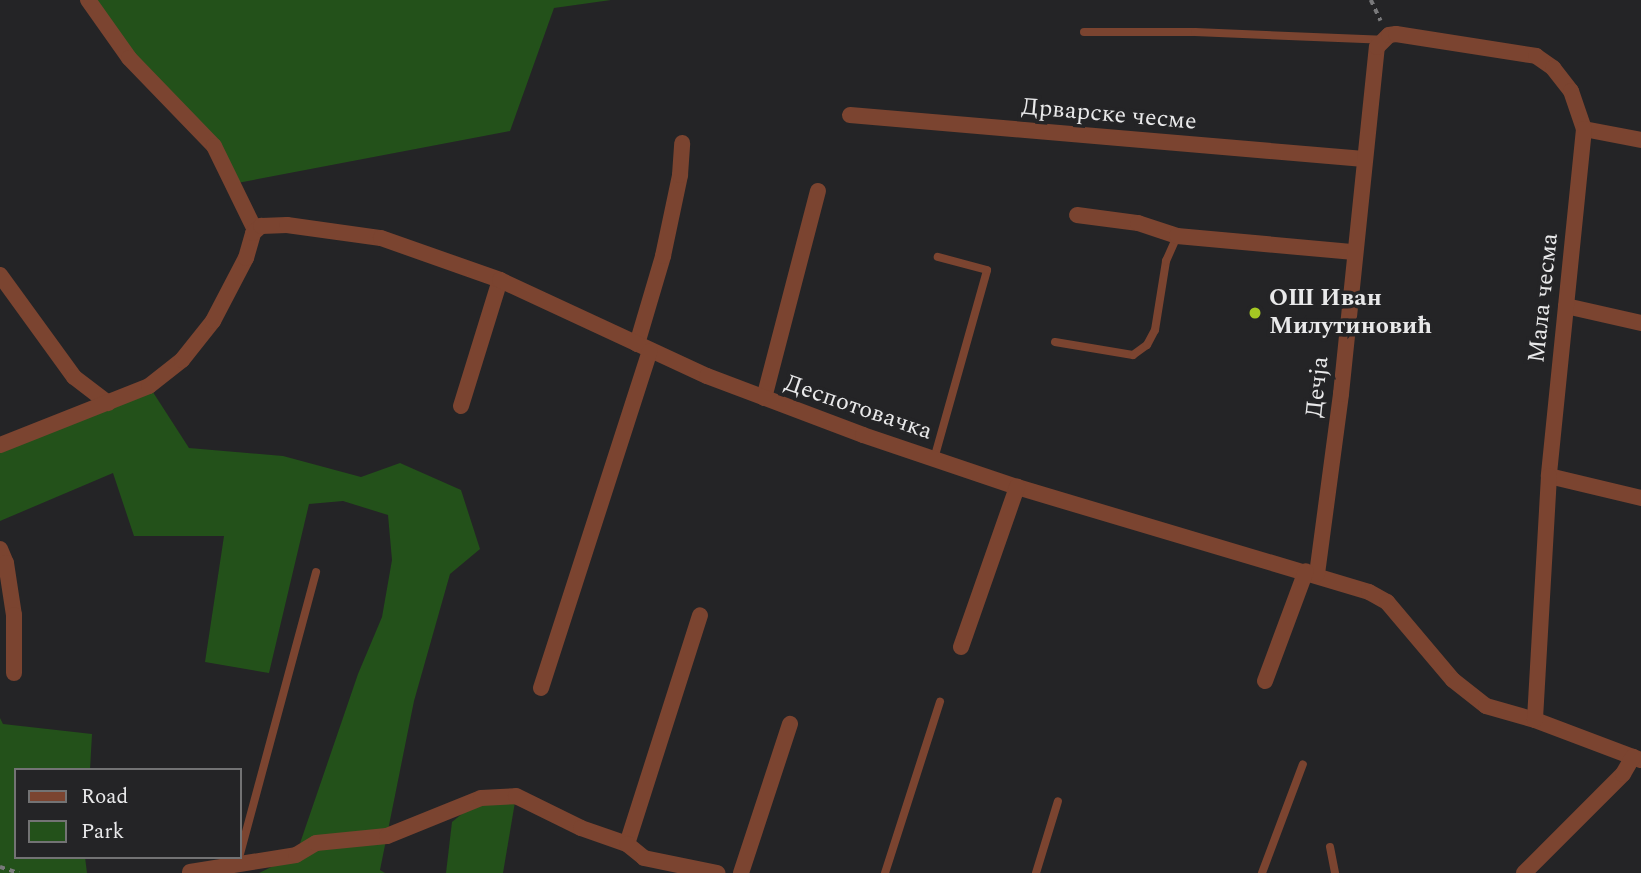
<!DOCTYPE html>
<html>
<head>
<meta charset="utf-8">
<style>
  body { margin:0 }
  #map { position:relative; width:1641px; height:873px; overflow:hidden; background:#242426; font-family:Spectral,serif }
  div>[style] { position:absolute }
  .green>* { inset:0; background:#23511a }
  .path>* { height:3.5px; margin-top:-1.75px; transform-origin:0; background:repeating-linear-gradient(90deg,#79797b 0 5px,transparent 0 10px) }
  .service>* { height:8px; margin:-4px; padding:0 4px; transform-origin:4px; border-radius:4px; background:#7b4430 }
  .minor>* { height:16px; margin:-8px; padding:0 8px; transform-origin:8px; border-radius:8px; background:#7b4430 }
  .dots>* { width:19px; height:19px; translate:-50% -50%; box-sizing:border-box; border:4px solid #242426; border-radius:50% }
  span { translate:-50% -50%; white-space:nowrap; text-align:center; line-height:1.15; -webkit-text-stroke:7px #242426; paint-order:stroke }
  .street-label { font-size:24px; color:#e9e9ea }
  .poi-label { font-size:24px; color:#e9e9ea; font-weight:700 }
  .left { translate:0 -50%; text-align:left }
  .legend { position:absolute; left:14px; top:768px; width:228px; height:91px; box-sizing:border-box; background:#242426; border:2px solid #737374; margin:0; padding:9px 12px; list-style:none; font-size:21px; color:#e9e9ea }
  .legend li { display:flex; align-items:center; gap:14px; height:35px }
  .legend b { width:35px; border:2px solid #737374 }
</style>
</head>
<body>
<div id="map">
  <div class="green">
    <div style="clip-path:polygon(88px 0,611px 0,554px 8px,510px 131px,232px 184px,221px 158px)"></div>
    <div style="clip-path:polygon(149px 386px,189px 448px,283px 456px,361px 477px,400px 463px,461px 490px,480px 549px,450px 574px,414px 701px,380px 870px,385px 873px,259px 873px,296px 855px,358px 674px,382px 617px,392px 560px,388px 515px,343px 501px,309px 504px,269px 673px,205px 662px,224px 536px,134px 536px,113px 473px,0 521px,0 445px)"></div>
    <div style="clip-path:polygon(0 718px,3px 724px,92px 734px,90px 770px,16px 770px,16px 857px,85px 857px,87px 873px,0 873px)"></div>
    <div style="clip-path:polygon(516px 796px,503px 873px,446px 873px,452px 822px,481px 798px)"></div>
  </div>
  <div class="path">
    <div style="left:1371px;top:0;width:23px;rotate:65deg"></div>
    <div style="left:0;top:867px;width:20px;rotate:18deg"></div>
  </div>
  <div class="service">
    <div style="left:1084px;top:32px;width:111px"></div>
    <div style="left:1195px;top:32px;width:187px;rotate:2.4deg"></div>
    <div style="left:1055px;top:342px;width:79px;rotate:9.5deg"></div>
    <div style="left:1133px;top:355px;width:17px;rotate:-36deg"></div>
    <div style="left:1147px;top:345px;width:17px;rotate:-62deg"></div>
    <div style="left:1155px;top:330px;width:70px;rotate:-80.9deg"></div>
    <div style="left:1166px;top:261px;width:27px;rotate:-66deg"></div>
    <div style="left:934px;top:459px;width:196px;rotate:-74.3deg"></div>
    <div style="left:987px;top:270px;width:51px;rotate:-165.1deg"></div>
    <div style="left:1330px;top:847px;width:26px;rotate:79deg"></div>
    <div style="left:240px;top:854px;width:292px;rotate:-74.9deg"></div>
    <div style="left:885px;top:873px;width:180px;rotate:-72.2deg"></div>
    <div style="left:1036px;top:873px;width:75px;rotate:-73deg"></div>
    <div style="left:1262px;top:873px;width:116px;rotate:-69.4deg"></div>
  </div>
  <div class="minor">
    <div style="left:88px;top:0;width:71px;rotate:54.7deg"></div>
    <div style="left:129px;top:58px;width:122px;rotate:46deg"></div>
    <div style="left:214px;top:146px;width:93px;rotate:64deg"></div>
    <div style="left:850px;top:115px;width:516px;rotate:4.89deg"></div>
    <div style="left:1584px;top:129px;width:58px;rotate:10.9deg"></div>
    <div style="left:1077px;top:215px;width:62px;rotate:7.5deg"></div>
    <div style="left:1138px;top:223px;width:41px;rotate:18.4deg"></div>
    <div style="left:1177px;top:236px;width:178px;rotate:5.2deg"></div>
    <div style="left:0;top:275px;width:126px;rotate:54deg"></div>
    <div style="left:74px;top:377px;width:43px;rotate:37.4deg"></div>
    <div style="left:1566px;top:306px;width:77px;rotate:12.8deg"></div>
    <div style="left:637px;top:344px;width:92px;rotate:-73.5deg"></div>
    <div style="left:663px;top:256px;width:83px;rotate:-78.1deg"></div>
    <div style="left:680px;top:175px;width:32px;rotate:-86deg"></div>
    <div style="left:764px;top:398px;width:214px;rotate:-75.4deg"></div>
    <div style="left:461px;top:406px;width:132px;rotate:-72.8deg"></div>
    <div style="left:0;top:445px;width:160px;rotate:-21.6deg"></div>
    <div style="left:149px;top:386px;width:42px;rotate:-38.2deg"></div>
    <div style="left:182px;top:360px;width:50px;rotate:-51.5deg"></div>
    <div style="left:213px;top:321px;width:71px;rotate:-62.4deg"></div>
    <div style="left:246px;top:258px;width:26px;rotate:-74deg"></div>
    <div style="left:253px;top:233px;width:11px;rotate:-41deg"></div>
    <div style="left:261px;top:226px;width:26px;rotate:-2deg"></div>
    <div style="left:287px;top:225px;width:95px;rotate:7.9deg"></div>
    <div style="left:381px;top:238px;width:126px;rotate:19.4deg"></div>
    <div style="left:500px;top:280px;width:228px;rotate:24.9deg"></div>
    <div style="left:707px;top:376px;width:167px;rotate:20.7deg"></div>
    <div style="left:863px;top:435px;width:163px;rotate:18.7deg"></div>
    <div style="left:1017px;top:487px;width:367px;rotate:16.6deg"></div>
    <div style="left:1369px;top:592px;width:21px;rotate:29deg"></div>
    <div style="left:1387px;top:602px;width:102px;rotate:49.8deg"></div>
    <div style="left:1453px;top:680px;width:42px;rotate:38.2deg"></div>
    <div style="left:1486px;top:706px;width:51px;rotate:15.9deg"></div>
    <div style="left:1535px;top:720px;width:113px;rotate:20.7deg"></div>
    <div style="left:1549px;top:476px;width:95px;rotate:13.4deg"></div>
    <div style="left:0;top:549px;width:15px;rotate:67deg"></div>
    <div style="left:6px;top:563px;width:53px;rotate:81.3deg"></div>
    <div style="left:14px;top:615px;width:58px;rotate:90deg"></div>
    <div style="left:1317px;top:574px;width:182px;rotate:-82.4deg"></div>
    <div style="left:1341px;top:394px;width:349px;rotate:-84.1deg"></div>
    <div style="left:1377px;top:47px;width:17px;rotate:-45deg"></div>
    <div style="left:1389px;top:35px;width:7px;rotate:-8deg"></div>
    <div style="left:1396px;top:34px;width:142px;rotate:8.9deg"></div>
    <div style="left:1536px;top:56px;width:21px;rotate:35deg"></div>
    <div style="left:1553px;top:68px;width:29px;rotate:52deg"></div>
    <div style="left:1571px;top:91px;width:40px;rotate:71.1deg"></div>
    <div style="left:1584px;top:129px;width:349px;rotate:95.8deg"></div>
    <div style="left:1549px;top:476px;width:244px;rotate:93.3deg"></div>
    <div style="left:961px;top:647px;width:170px;rotate:-70.7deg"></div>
    <div style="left:1265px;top:681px;width:117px;rotate:-69.6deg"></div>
    <div style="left:541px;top:688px;width:354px;rotate:-72.1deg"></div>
    <div style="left:627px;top:844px;width:240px;rotate:-72.3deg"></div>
    <div style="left:190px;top:872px;width:107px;rotate:-9.1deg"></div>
    <div style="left:296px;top:855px;width:23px;rotate:-31deg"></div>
    <div style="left:316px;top:843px;width:71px;rotate:-5.6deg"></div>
    <div style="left:387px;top:836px;width:101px;rotate:-22deg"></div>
    <div style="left:481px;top:798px;width:35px;rotate:-3deg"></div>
    <div style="left:516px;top:796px;width:72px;rotate:26.2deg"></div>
    <div style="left:581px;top:828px;width:49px;rotate:19.2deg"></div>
    <div style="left:627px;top:844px;width:22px;rotate:39deg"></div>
    <div style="left:644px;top:858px;width:75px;rotate:11.6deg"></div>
    <div style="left:741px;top:873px;width:157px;rotate:-71.8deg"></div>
    <div style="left:1524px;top:873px;width:140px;rotate:-45deg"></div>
    <div style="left:1623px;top:774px;width:20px;rotate:-60deg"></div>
  </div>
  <div class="dots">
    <div style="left:1255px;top:313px;background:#a5c823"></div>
  </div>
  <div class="street-label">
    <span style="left:1109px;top:115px;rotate:5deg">Дрварске чесме</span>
    <span style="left:1544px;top:298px;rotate:-84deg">Мала чесма</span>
    <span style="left:1318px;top:387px;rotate:-84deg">Дечја</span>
    <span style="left:858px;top:408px;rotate:19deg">Деспотовачка</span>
  </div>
  <div class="poi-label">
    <span class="left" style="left:1269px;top:313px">ОШ Иван<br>Милутиновић</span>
  </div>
  <ul class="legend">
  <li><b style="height:9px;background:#7b4430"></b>Road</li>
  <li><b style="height:19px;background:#23511a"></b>Park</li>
  </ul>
</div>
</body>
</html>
